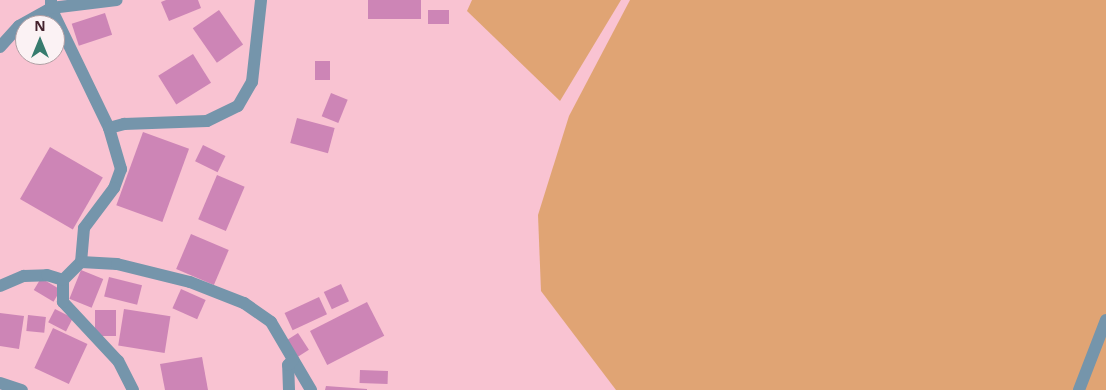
<!DOCTYPE html>
<html>
<head>
<meta charset="utf-8">
<style>
  body { margin:0 }
  #map { position:relative; width:1106px; height:390px; overflow:hidden; background:#f9c3d2; font-family:"Noto Sans",sans-serif }
  div>[style] { position:absolute }
  .green>* { inset:0; background:#e0a474 }
  .building>* { inset:0; background:#cd85b6; transform-origin:0 0 }
  .minor>* { height:12px; margin:-6px; padding:0 6px; transform-origin:6px; border-radius:6px; background:#7595ab }
  span { translate:-50% -50%; white-space:nowrap; text-align:center; line-height:1.15; -webkit-text-stroke:4px #fbf2f4; paint-order:stroke }
  .north { position:absolute; left:15px; top:15px; width:50px; height:50px; box-sizing:border-box; background:#fbf2f4; border:1px solid #b29fa4; border-radius:50%; rotate:0deg; font-size:14px; font-weight:700; line-height:20px; text-align:center; color:#44222d }
  .north::after { content:''; display:block; margin:auto; width:18px; height:22px; background:#377b6e; clip-path:polygon(50% 0,100% 100%,50% 72%,0 100%) }
</style>
</head>
<body>
<div id="map">
  <div class="green">
    <div style="clip-path:polygon(472px 0,621px 0,560px 101px,467px 11px)"></div>
    <div style="clip-path:polygon(630px 0,1106px 0,1106px 390px,616px 390px,541px 291px,538px 215px,569px 116px)"></div>
  </div>
  <div class="building">
    <div style="clip-path:polygon(166px 0,198px 0,201px 8px,169px 21px,161px 2px)"></div>
    <div style="left:368px;top:0;width:53px;height:19px"></div>
    <div style="left:219px;top:10px;width:42px;height:32px;rotate:55deg"></div>
    <div style="left:428px;top:10px;width:21px;height:14px"></div>
    <div style="left:105px;top:13px;width:23px;height:35px;rotate:72deg"></div>
    <div style="left:193px;top:54px;width:34px;height:41px;rotate:58deg"></div>
    <div style="left:315px;top:61px;width:15px;height:19px"></div>
    <div style="left:331px;top:93px;width:18px;height:25px;rotate:22deg"></div>
    <div style="left:297px;top:118px;width:39px;height:26px;rotate:15deg"></div>
    <div style="left:143px;top:132px;width:49px;height:78px;rotate:20deg"></div>
    <div style="left:203px;top:145px;width:25px;height:18px;rotate:26deg"></div>
    <div style="left:50px;top:147px;width:61px;height:60px;rotate:30deg"></div>
    <div style="left:217px;top:175px;width:30px;height:48px;rotate:23deg"></div>
    <div style="left:191px;top:234px;width:41px;height:38px;rotate:23deg"></div>
    <div style="left:81px;top:270px;width:24px;height:31px;rotate:22deg"></div>
    <div style="left:109px;top:277px;width:34px;height:20px;rotate:14deg"></div>
    <div style="left:41px;top:278px;width:23px;height:14px;rotate:31deg"></div>
    <div style="left:341px;top:284px;width:19px;height:19px;rotate:65deg"></div>
    <div style="left:181px;top:289px;width:27px;height:21px;rotate:24deg"></div>
    <div style="left:319px;top:297px;width:19px;height:38px;rotate:65deg"></div>
    <div style="left:367px;top:302px;width:38px;height:64px;rotate:63deg"></div>
    <div style="left:55px;top:309px;width:20px;height:15px;rotate:27deg"></div>
    <div style="left:124px;top:309px;width:47px;height:37px;rotate:9deg"></div>
    <div style="left:95px;top:310px;width:21px;height:26px"></div>
    <div style="clip-path:polygon(0 313px,24px 316px,19px 349px,0 346px)"></div>
    <div style="left:28px;top:315px;width:18px;height:16px;rotate:6deg"></div>
    <div style="left:53px;top:328px;width:38px;height:44px;rotate:25deg"></div>
    <div style="left:298px;top:333px;width:20px;height:13px;rotate:57deg"></div>
    <div style="clip-path:polygon(202px 357px,208px 390px,165px 390px,160px 364px)"></div>
    <div style="left:360px;top:370px;width:28px;height:13px;rotate:2deg"></div>
    <div style="clip-path:polygon(326px 386px,367px 389px,367px 390px,325px 390px)"></div>
  </div>
  <div class="minor">
    <div style="left:51px;top:0;width:8px;rotate:90deg"></div>
    <div style="left:51px;top:8px;width:133px;rotate:64.2deg"></div>
    <div style="left:109px;top:128px;width:43px;rotate:73.7deg"></div>
    <div style="left:121px;top:169px;width:20px;rotate:110deg"></div>
    <div style="left:114px;top:188px;width:50px;rotate:126.9deg"></div>
    <div style="left:84px;top:228px;width:34px;rotate:95deg"></div>
    <div style="left:0;top:47px;width:28px;rotate:-48deg"></div>
    <div style="left:19px;top:26px;width:37px;rotate:-29deg"></div>
    <div style="left:51px;top:8px;width:66px;rotate:-6.9deg"></div>
    <div style="left:109px;top:128px;width:16px;rotate:-15deg"></div>
    <div style="left:124px;top:124px;width:83px;rotate:-2.1deg"></div>
    <div style="left:207px;top:121px;width:34px;rotate:-26deg"></div>
    <div style="left:238px;top:106px;width:28px;rotate:-60deg"></div>
    <div style="left:252px;top:82px;width:82px;rotate:-83.7deg"></div>
    <div style="left:0;top:286px;width:26px;rotate:-23deg"></div>
    <div style="left:24px;top:276px;width:23px;rotate:-2deg"></div>
    <div style="left:47px;top:275px;width:17px;rotate:17deg"></div>
    <div style="left:0;top:383px;width:23px;rotate:18deg"></div>
    <div style="left:133px;top:390px;width:33px;rotate:-117deg"></div>
    <div style="left:118px;top:361px;width:81px;rotate:-133deg"></div>
    <div style="left:63px;top:302px;width:22px;rotate:-90deg"></div>
    <div style="left:63px;top:280px;width:25px;rotate:-45deg"></div>
    <div style="left:81px;top:262px;width:36px;rotate:3deg"></div>
    <div style="left:117px;top:264px;width:75px;rotate:13.9deg"></div>
    <div style="left:190px;top:282px;width:58px;rotate:21.3deg"></div>
    <div style="left:244px;top:303px;width:33px;rotate:35deg"></div>
    <div style="left:271px;top:322px;width:79px;rotate:59.5deg"></div>
    <div style="left:289px;top:390px;width:25px;rotate:-92deg"></div>
    <div style="left:288px;top:365px;width:7px;rotate:-45deg"></div>
    <div style="left:1079px;top:390px;width:75px;rotate:-68.9deg"></div>
  </div>
  <div class="north">N</div>
</div>
</body>
</html>
